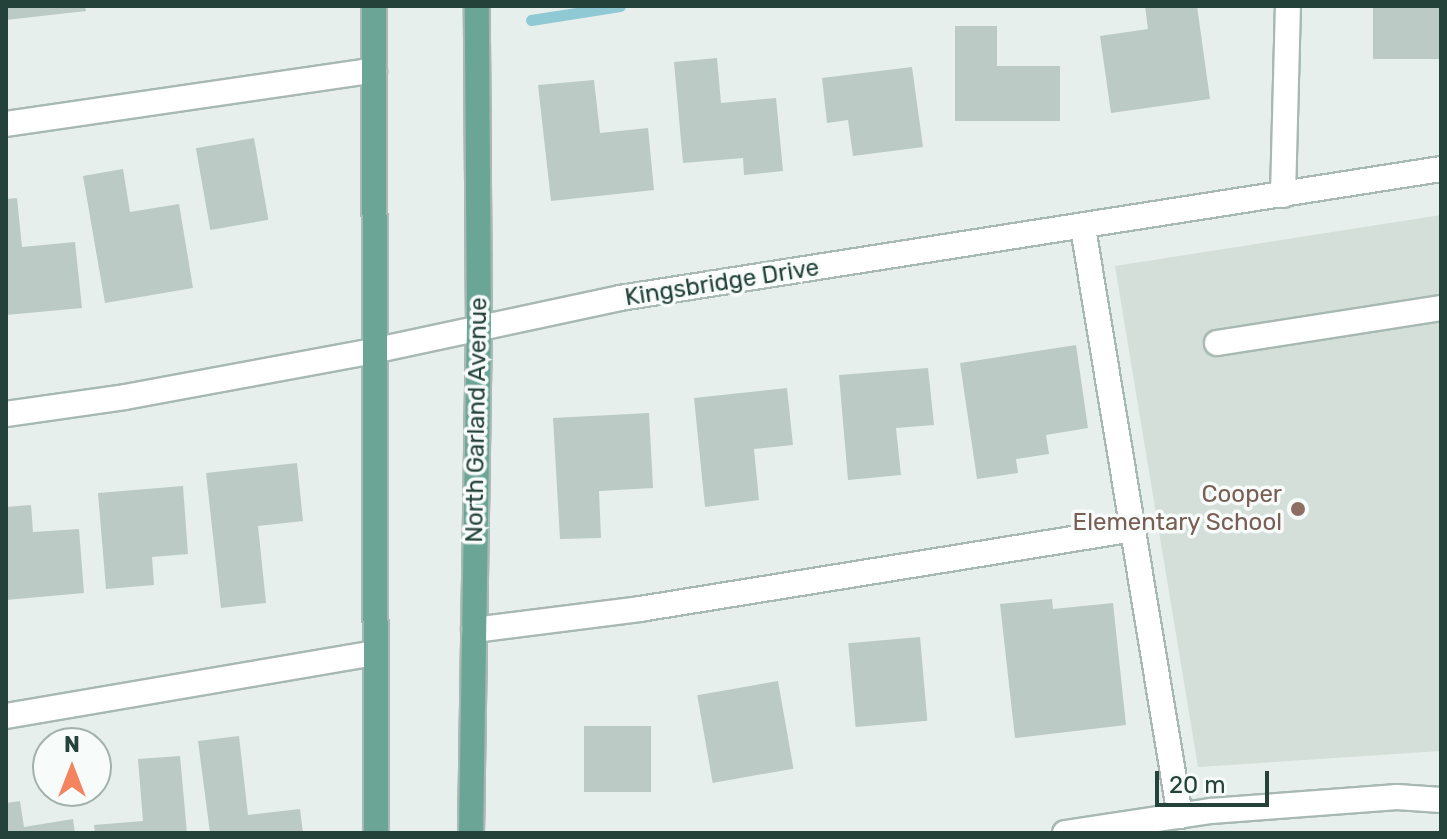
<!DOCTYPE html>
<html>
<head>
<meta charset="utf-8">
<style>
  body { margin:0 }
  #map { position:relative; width:1447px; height:839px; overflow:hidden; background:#e6efeb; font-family:Rubik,sans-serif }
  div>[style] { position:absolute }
  .built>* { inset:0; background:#d4dfda }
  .stream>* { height:11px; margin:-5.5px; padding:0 5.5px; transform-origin:5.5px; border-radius:5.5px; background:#8ec9d4 }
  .building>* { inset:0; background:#bbcac4; transform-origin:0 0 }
  .roads { filter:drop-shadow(2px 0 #a8b8b2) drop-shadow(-2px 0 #a8b8b2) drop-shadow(0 2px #a8b8b2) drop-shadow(0 -2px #a8b8b2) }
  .minor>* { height:24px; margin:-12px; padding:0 12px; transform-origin:12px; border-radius:12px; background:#fff }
  .major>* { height:24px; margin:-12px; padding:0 12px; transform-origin:12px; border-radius:12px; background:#6aa596 }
  .dots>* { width:22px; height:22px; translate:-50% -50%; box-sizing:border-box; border:4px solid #f7fbf9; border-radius:50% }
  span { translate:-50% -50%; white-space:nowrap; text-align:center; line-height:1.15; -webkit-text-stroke:7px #f7fbf9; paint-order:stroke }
  .street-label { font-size:24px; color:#24423a }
  .education-label { font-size:24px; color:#785e54 }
  .right { translate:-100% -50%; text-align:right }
  .frame { position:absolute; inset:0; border:8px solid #24423a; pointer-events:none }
  .north { position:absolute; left:32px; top:727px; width:80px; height:80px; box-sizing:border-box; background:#f7fbf9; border:2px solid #a3b1ad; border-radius:50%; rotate:0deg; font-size:22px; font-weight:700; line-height:32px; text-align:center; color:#24423a }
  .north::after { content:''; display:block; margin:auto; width:28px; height:36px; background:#f4845f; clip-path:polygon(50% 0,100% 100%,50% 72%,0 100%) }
  .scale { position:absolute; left:1155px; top:771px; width:114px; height:36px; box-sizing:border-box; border:4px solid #24423a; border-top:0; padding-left:10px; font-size:24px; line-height:28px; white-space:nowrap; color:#24423a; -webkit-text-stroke:6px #f7fbf9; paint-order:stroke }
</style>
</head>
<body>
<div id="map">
  <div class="built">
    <div style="clip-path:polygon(1441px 215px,1441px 751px,1198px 767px,1115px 266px)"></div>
  </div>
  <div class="stream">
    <div style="left:531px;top:20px;width:90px;rotate:-8.9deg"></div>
  </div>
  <div class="building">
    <div style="clip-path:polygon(6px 6px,85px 6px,86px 11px,6px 20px)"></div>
    <div style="clip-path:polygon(1145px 6px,1197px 6px,1210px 99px,1111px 113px,1100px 36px,1148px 29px)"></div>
    <div style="left:1373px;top:6px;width:68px;height:53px"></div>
    <div style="clip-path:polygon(955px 26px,997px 26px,997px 66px,1060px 66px,1060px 121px,955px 121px)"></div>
    <div style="clip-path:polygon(717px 58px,721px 103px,776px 98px,783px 171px,744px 175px,743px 158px,683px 163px,674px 62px)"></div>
    <div style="clip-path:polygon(912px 67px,923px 147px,853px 156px,848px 120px,827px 123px,822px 78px)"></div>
    <div style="clip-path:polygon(594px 80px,600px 133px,648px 128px,654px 190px,551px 201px,538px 85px)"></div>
    <div style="left:254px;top:138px;width:83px;height:59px;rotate:80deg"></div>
    <div style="clip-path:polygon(123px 169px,130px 212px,179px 204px,193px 288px,105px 303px,83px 176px)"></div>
    <div style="clip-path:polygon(17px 198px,22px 247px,75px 242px,82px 308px,6px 315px,6px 199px)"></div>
    <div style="clip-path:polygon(1076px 345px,1088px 428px,1046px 435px,1049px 454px,1016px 459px,1018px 473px,977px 479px,960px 363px)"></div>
    <div style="clip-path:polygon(928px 368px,934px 425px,896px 428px,901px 475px,848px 480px,839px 375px)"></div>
    <div style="clip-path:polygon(787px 388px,793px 445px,754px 449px,759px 500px,705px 507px,694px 398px)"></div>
    <div style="clip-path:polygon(649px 413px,653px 488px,599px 491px,601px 538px,560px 539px,553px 418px)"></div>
    <div style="clip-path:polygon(297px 463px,303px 521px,258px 526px,266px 603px,221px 608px,206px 473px)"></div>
    <div style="clip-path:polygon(183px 486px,188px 554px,152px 557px,154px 585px,106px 589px,98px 493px)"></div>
    <div style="clip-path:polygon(31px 505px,33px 532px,79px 529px,84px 593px,6px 600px,6px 507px)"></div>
    <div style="clip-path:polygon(1052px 599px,1053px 609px,1113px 603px,1126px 725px,1015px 738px,1000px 604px)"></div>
    <div style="left:920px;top:637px;width:84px;height:72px;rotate:85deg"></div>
    <div style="left:778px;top:681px;width:89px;height:82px;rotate:80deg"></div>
    <div style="left:584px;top:726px;width:67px;height:66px"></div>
    <div style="clip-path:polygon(239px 736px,248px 815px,300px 809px,303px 833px,210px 833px,198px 741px)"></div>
    <div style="clip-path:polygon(180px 756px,187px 833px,95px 833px,94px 825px,143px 821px,138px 759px)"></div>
    <div style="clip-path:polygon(20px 801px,24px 827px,73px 819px,75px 833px,6px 833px,6px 803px)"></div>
  </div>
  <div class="roads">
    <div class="minor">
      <div style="left:6px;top:124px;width:372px;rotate:-8.3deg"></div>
      <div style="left:1283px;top:195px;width:189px;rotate:-88.5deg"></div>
      <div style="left:1083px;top:228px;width:596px;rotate:80.63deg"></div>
      <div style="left:1217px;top:343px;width:227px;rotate:-8.9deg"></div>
      <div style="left:6px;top:414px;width:120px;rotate:-8.1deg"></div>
      <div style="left:125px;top:397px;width:252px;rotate:-10.5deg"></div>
      <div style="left:373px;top:351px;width:253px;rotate:-12.1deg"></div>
      <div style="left:620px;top:298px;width:831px;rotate:-8.93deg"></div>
      <div style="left:474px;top:630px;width:167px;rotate:-7.2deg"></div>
      <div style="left:640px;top:609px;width:499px;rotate:-9.2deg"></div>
      <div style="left:6px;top:716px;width:374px;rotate:-9.7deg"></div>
      <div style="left:1065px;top:833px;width:148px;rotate:-8.6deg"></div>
      <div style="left:1211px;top:811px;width:187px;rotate:-4.3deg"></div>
      <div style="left:1397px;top:797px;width:44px;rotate:3.9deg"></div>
    </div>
    <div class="major">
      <div style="left:374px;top:6px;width:827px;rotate:89.86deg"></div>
      <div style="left:471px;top:833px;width:507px;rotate:-89.1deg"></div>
      <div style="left:479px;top:326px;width:320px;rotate:-90.4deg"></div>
    </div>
  </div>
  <div class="dots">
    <div style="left:1298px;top:509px;background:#8d6e63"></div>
  </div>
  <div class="street-label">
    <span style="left:722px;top:283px;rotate:-9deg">Kingsbridge Drive</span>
    <span style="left:477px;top:420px;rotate:-89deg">North Garland Avenue</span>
  </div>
  <div class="education-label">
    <span class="right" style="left:1282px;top:509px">Cooper<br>Elementary School</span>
  </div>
  <div class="frame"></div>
  <div class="north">N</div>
  <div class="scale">20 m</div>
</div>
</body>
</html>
